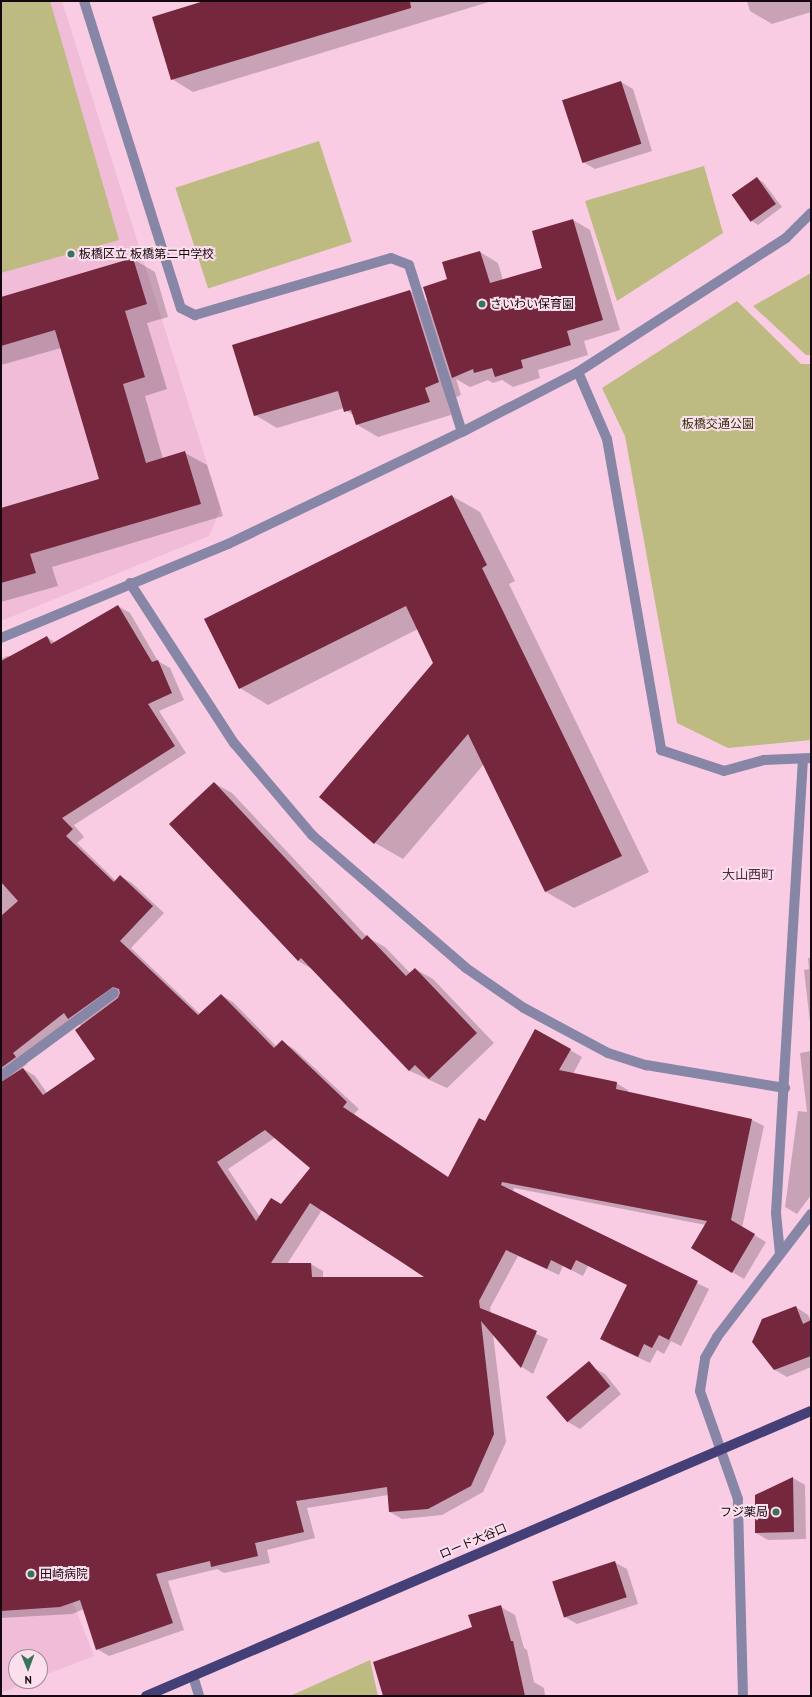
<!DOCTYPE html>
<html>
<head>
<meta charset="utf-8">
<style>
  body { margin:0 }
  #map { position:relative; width:812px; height:1697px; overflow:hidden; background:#f9cce3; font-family:"PT Sans","Noto Sans JP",sans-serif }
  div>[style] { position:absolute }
  .built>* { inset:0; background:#f0bcd8 }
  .green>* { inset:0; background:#bdbb82; transform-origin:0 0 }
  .shadow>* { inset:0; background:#0003 }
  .building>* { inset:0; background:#74273d; transform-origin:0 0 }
  .minor>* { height:10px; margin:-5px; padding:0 5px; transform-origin:5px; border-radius:5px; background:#8786a7 }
  .major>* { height:10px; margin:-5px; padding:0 5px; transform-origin:5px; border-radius:5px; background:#453f78 }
  .dots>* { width:11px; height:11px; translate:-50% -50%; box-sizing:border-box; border:2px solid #fbdfed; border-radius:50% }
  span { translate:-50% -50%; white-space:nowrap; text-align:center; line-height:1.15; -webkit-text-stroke:4px #fbdfed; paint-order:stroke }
  .poi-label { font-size:12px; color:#15070f }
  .left { translate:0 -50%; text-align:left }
  .right { translate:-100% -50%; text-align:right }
  .park-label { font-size:12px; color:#34320b }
  .street-label { font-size:12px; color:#15070f }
  .neighbourhood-label { font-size:13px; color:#4e2b3f }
  .frame { position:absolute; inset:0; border:2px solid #15070f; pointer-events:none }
  .north { position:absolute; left:8px; top:1649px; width:40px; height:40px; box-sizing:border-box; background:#fbdfed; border:1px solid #9f8994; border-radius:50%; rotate:179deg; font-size:11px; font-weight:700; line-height:16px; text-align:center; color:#15070f }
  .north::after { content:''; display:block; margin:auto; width:14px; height:18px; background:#38735c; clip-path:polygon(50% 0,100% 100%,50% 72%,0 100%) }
</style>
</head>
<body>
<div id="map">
  <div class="built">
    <div style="clip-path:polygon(1px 1px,62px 1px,221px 508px,209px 536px,1px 621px)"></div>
    <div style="clip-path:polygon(1px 1386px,30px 1493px,94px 1656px,40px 1677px,40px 1657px,16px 1657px,16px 1681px,31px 1681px,1px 1693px)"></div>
  </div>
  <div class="green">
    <div style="clip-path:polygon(1px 1px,50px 1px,119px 240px,1px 273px)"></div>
    <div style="left:319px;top:141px;width:106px;height:151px;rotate:72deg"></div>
    <div style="clip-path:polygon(704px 166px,723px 233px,617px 301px,585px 201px)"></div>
    <div style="clip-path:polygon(811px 273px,811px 355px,806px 355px,753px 306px)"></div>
    <div style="clip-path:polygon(737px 301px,801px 364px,811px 364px,811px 740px,728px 748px,677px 723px,625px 436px,602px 388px)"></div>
    <div style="clip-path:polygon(370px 1660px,378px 1696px,290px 1696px)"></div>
  </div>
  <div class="shadow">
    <div style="clip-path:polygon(207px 1px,492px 1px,193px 92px,172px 79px)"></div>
    <div style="clip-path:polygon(747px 1px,811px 1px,811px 12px,772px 24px,750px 11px)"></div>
    <div style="clip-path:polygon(621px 82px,633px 89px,652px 151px,595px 169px,583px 162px)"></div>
    <div style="clip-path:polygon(757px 179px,763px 182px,782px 207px,758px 225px,752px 221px)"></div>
    <div style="clip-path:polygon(573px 220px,590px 230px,620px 330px,584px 341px,588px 355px,538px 370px,540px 378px,513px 387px,502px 380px,493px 383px,488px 380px,470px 387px,456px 379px,461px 395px,447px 401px,451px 415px,378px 437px,356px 424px,354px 416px,344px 408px,277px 428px,255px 415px,410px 291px,429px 302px,448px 280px,480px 252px,498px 263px,503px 280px,543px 268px)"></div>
    <div style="clip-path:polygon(133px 259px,155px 272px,168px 317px,147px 323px,167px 389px,145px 396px,163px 459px,185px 453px,207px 465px,223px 516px,52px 567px,58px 586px,1px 602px,1px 509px,100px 479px,61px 348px,1px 365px,1px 298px)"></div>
    <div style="clip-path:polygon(452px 496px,480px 512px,515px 581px,509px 584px,649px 872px,574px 908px,546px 892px,484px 764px,403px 859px,375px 843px,321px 797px,434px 663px,418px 629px,268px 705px,240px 688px)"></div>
    <div style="clip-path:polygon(evenodd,118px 606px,130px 613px,158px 661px,170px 668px,184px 700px,159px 711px,186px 753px,74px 825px,84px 837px,77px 843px,116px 881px,120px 876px,132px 883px,164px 913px,131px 948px,200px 1014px,221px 995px,233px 1002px,277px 1047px,282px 1042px,294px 1049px,359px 1109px,354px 1114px,449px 1178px,485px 1123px,536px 1030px,582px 1057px,573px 1074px,616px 1083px,628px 1090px,628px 1093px,752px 1120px,764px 1126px,742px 1228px,766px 1242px,744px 1279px,692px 1248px,706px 1225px,514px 1188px,513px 1191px,709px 1289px,681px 1346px,671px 1341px,664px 1354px,657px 1350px,650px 1363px,613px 1346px,601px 1339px,628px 1285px,588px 1266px,583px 1276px,563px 1266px,559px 1275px,518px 1256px,490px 1308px,491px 1314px,548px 1339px,533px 1374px,522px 1367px,493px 1334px,506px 1442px,483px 1492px,442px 1515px,402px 1519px,390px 1512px,388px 1495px,307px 1508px,315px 1538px,267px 1550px,270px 1563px,224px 1573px,217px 1569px,168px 1581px,184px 1630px,109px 1656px,97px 1649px,84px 1609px,72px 1614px,1px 1618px,1px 659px,7px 656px,10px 657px,47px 637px,56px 643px,118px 606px,74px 1021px,82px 1026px,96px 1059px,47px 1093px,35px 1076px,22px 1068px,27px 1064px,24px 1060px,74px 1021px,118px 606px,276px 1137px,311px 1168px,281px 1205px,260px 1217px,228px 1169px,276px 1137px,118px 606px,322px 1210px,428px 1278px,323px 1278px,323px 1271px,311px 1264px,287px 1264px,322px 1210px)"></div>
    <div style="clip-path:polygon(214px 783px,232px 793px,367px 937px,385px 947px,411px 974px,415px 969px,433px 979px,494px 1043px,447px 1088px,410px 1071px,312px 969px,298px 961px)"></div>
    <div style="clip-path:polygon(808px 958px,811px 958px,811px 1031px,804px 970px,809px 969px)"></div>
    <div style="clip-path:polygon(811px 1051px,811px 1195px,797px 1214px,785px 1207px,798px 1111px,807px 1112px,800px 1053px)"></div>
    <div style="clip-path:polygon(796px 1307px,808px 1315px,811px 1321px,811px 1367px,787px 1377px,775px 1370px)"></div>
    <div style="clip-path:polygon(592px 1367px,605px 1374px,621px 1394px,580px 1429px,568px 1422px,547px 1397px)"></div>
    <div style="clip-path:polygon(793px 1478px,805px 1485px,806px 1539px,768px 1540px,756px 1533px,756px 1495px)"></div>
    <div style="clip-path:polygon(614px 1562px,627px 1569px,638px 1604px,577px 1624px,565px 1617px)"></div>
    <div style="clip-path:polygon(501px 1607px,515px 1615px,524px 1648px,527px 1650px,534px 1682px,544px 1688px,545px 1696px,384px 1696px)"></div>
  </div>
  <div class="building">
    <div style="clip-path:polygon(204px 1px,410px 1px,411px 8px,171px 80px,152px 17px)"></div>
    <div style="left:621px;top:81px;width:66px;height:62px;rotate:72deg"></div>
    <div style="left:757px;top:177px;width:33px;height:31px;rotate:55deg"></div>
    <div style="clip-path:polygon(573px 219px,603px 320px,567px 331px,571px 345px,521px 360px,523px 368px,495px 377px,492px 368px,474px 373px,473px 369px,452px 378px,423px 287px,447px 279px,442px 262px,480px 251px,490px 283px,542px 268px,532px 231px)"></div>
    <div style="clip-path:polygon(133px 258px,147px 304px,125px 311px,145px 377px,123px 384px,146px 463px,185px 451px,201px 504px,30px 554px,36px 573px,1px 583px,1px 508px,99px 479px,55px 330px,1px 346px,1px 297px)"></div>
    <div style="clip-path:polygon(410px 290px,439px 382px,425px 388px,430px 402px,356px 425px,351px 410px,344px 412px,338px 391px,254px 416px,232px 345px)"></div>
    <div style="clip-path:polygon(452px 495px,487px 565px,482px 568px,622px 856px,545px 892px,468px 734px,374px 844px,319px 797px,433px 663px,406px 606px,239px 689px,204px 619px)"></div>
    <div style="clip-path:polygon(evenodd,118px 605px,152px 662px,158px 660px,172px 693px,148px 704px,175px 746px,62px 818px,73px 829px,66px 836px,114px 882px,120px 875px,153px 906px,120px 941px,198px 1015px,221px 994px,274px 1048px,282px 1040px,347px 1102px,343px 1107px,448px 1177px,479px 1118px,485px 1121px,535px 1029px,571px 1049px,559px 1070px,617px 1082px,616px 1089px,752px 1119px,731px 1220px,755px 1234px,732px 1273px,691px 1248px,707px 1221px,502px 1182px,501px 1185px,698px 1281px,669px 1340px,659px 1335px,652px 1348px,644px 1344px,638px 1357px,600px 1339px,627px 1285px,576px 1260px,571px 1270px,551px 1260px,547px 1269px,506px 1250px,479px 1301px,480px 1308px,537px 1331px,521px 1368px,481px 1321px,494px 1434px,471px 1486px,428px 1509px,389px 1512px,387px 1487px,296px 1501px,304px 1532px,255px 1543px,258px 1556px,211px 1567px,210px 1561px,156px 1574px,173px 1623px,96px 1650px,80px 1600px,60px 1607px,1px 1611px,1px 1082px,23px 1068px,43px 1095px,95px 1059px,75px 1030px,118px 998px,120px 993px,119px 989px,113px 987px,68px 1019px,64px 1013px,13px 1053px,16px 1057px,1px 1068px,1px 916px,18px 901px,1px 882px,1px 661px,47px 636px,51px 644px,118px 605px,265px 1130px,310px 1168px,281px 1204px,271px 1198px,256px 1221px,217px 1162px,265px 1130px,118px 605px,310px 1203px,403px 1263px,424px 1277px,312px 1277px,311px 1263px,271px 1263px,310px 1203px)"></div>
    <div style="clip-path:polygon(214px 782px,362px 940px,367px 935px,406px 976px,415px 968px,477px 1033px,429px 1079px,415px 1065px,409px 1071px,301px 958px,298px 961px,169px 824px)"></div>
    <div style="clip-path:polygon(796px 1306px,803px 1324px,811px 1320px,811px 1356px,774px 1370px,752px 1342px,762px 1319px)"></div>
    <div style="left:589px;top:1361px;width:33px;height:56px;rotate:50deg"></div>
    <div style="clip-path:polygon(793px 1477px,794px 1532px,755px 1533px,755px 1495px)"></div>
    <div style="left:615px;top:1561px;width:38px;height:66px;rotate:72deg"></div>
    <div style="clip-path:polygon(501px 1605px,511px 1641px,513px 1641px,525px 1696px,383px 1696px,373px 1662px,472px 1627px,468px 1615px)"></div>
  </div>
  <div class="minor">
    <div style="left:84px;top:1px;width:322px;rotate:72.5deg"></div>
    <div style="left:181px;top:308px;width:16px;rotate:27deg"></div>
    <div style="left:195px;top:315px;width:204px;rotate:-16.2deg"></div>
    <div style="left:391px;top:258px;width:19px;rotate:21deg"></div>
    <div style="left:409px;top:265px;width:175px;rotate:72.4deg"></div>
    <div style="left:578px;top:372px;width:73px;rotate:66.6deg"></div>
    <div style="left:607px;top:439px;width:316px;rotate:80.1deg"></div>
    <div style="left:661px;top:750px;width:66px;rotate:18.4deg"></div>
    <div style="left:724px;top:771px;width:41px;rotate:-15.4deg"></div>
    <div style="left:764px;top:760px;width:47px;rotate:-2.4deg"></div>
    <div style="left:130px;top:583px;width:191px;rotate:57deg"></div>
    <div style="left:234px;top:743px;width:121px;rotate:49.7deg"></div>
    <div style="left:312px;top:835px;width:203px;rotate:40.8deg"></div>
    <div style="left:466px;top:968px;width:70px;rotate:34.6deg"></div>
    <div style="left:524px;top:1008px;width:95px;rotate:28.2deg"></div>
    <div style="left:608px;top:1053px;width:40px;rotate:18deg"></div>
    <div style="left:646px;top:1065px;width:141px;rotate:9.4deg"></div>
    <div style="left:1px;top:638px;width:246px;rotate:-22.5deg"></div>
    <div style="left:228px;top:544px;width:259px;rotate:-25.6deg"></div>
    <div style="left:462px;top:432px;width:131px;rotate:-27.3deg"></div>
    <div style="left:578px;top:372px;width:247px;rotate:-32.8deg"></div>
    <div style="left:786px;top:238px;width:35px;rotate:-45deg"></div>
    <div style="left:1px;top:1076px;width:140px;rotate:-36.3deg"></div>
    <div style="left:780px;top:1254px;width:41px;rotate:-95.6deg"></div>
    <div style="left:776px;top:1213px;width:455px;rotate:-86.6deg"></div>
    <div style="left:193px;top:1676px;width:21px;rotate:73deg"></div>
    <div style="left:743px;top:1696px;width:197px;rotate:-91.5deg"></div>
    <div style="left:738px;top:1499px;width:114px;rotate:-109.4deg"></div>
    <div style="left:700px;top:1391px;width:33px;rotate:-81deg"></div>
    <div style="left:705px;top:1358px;width:24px;rotate:-60deg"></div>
    <div style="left:717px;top:1337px;width:155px;rotate:-52.6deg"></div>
  </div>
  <div class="major">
    <div style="left:146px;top:1696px;width:723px;rotate:-23.2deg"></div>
  </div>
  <div class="dots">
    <div style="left:71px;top:254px;background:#38735c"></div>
    <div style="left:482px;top:304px;background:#38735c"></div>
    <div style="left:776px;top:1512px;background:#38735c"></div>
    <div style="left:31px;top:1574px;background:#38735c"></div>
  </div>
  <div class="poi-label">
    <span class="left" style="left:79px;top:254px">板橋区立 板橋第二中学校</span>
    <span class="left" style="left:490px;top:304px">さいわい保育園</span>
    <span class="right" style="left:768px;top:1512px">フジ薬局</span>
    <span class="left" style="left:40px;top:1574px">田崎病院</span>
  </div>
  <div class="park-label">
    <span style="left:718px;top:424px">板橋交通公園</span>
  </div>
  <div class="street-label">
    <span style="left:473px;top:1541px;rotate:-23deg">ロード大谷口</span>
  </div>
  <div class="neighbourhood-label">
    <span style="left:748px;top:875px">大山西町</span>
  </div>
  <div class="frame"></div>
  <div class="north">N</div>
</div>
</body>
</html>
